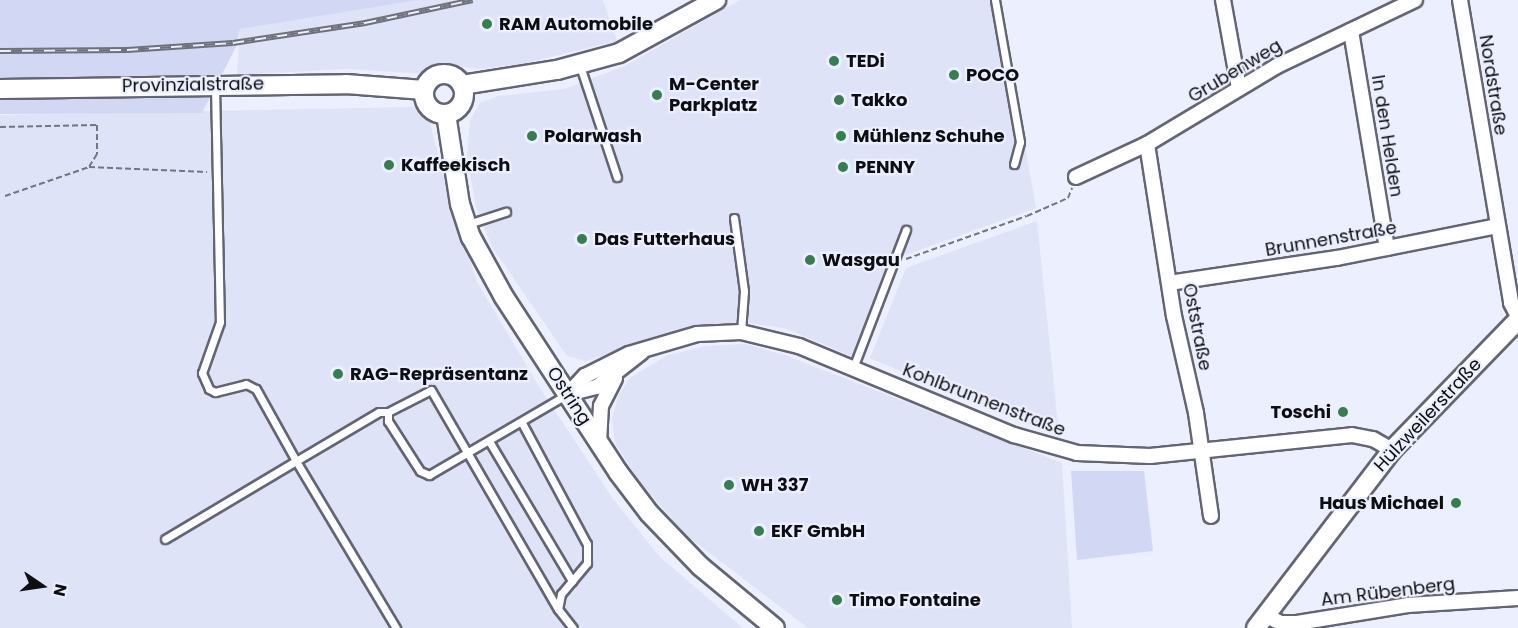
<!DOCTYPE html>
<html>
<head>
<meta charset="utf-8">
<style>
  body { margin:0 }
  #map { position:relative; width:1518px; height:628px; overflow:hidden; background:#eceffd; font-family:Poppins,sans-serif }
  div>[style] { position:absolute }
  .built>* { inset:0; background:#dfe3f8 }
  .green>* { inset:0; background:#d2d8f3 }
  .path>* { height:2px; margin-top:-1px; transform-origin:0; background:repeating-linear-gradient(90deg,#74767f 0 6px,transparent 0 9px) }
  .roads { filter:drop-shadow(2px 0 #636672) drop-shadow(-2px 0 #636672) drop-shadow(0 2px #636672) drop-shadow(0 -2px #636672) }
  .lane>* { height:7px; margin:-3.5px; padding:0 3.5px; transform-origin:3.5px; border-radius:3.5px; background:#fff }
  .street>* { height:14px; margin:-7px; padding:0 7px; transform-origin:7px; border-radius:7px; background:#fff }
  .secondary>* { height:18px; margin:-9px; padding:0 9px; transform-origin:9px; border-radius:9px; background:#fff }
  .secondary>.ring { margin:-9px; padding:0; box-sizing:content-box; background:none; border:18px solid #fff; border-radius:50% }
  .rail>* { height:6px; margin-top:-3px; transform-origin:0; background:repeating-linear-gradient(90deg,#eceffd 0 11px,#6f7179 0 22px); box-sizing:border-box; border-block:2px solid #6f7179 }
  .dots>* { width:16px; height:16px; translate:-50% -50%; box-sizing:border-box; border:3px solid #eceffd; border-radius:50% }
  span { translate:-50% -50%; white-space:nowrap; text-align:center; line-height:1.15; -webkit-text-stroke:4.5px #eceffd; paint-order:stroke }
  .poi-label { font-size:18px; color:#0d0e12; font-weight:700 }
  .left { translate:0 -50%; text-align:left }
  .right { translate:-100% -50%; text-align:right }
  .street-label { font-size:18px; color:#0d0e12 }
  .north { position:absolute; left:12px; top:556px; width:60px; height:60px; -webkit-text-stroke:4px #eceffd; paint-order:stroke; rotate:103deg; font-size:16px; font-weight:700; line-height:24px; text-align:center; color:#0d0e12 }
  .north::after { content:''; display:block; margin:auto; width:21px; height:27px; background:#0d0e12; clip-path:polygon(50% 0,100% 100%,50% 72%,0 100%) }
</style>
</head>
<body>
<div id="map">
  <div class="built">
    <div style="clip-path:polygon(419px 0,603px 0,617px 41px,521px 64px,479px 69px,447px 65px,428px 74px,347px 69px,237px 75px,240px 29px)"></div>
    <div style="clip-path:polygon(740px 0,999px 0,1036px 208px,900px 257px,861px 360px,784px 328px,740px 322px,693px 326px,586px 361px,567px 356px,492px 247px,476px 207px,467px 157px,470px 120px,480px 103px,498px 96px,564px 89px,625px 66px)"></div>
    <div style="clip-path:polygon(414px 107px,429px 119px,448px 194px,477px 282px,540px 388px,613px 499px,660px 557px,743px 628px,0 628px,0 115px)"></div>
    <div style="clip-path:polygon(1037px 221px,1059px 434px,1007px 417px,870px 358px,906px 268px)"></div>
    <div style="clip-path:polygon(745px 344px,785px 355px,1062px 463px,1072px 628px,808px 628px,686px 535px,640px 482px,615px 443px,612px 419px,619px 394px,631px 377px,668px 355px,705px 346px)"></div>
  </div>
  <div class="green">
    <div style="clip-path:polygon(0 0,419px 0,240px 29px,236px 47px,202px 113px,0 114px)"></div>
    <div style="clip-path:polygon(1071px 471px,1144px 471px,1153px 551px,1077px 560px)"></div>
  </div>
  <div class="path">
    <div style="left:0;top:127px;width:97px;rotate:-1.2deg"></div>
    <div style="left:97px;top:125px;width:29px;rotate:90deg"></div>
    <div style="left:97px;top:154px;width:15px;rotate:122deg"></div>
    <div style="left:89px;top:167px;width:118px;rotate:2.4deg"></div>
    <div style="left:5px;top:196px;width:89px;rotate:-19deg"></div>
    <div style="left:906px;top:259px;width:128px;rotate:-19.6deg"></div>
    <div style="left:1027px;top:216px;width:45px;rotate:-23.7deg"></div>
    <div style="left:1068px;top:198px;width:11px;rotate:-68deg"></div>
  </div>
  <div class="roads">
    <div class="lane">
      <div style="left:995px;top:0;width:144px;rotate:80deg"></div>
      <div style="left:1020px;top:142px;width:23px;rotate:105deg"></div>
      <div style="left:580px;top:66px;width:117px;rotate:71.6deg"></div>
      <div style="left:215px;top:86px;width:236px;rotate:88.8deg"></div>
      <div style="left:220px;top:322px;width:54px;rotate:109.4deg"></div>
      <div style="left:202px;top:373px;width:17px;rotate:66deg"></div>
      <div style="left:209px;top:389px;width:7px;rotate:27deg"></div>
      <div style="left:215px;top:392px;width:32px;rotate:-14deg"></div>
      <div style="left:246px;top:384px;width:11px;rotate:27deg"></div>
      <div style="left:256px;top:389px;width:82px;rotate:60.9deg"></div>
      <div style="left:296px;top:461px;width:96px;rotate:-30.6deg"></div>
      <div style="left:379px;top:412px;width:9px"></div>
      <div style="left:388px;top:412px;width:48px;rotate:-27.1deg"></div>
      <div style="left:431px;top:390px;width:253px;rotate:59.9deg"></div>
      <div style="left:734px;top:218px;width:74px;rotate:82.2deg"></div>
      <div style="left:744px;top:291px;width:41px;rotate:94.2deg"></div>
      <div style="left:468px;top:224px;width:40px;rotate:-18deg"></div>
      <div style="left:853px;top:368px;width:148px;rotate:-69deg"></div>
      <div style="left:388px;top:412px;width:9px;rotate:90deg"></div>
      <div style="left:388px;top:421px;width:59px;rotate:57.4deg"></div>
      <div style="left:420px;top:471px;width:10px;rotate:24deg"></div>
      <div style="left:429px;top:475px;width:159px;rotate:-30.3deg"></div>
      <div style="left:522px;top:423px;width:137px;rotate:61.8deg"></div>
      <div style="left:587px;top:544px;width:19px;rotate:90deg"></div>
      <div style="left:587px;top:563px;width:40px;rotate:130deg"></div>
      <div style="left:561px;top:594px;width:15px;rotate:101deg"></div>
      <div style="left:558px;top:609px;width:24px;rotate:52deg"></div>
      <div style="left:489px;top:441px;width:163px;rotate:59.3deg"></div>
      <div style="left:165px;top:539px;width:152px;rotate:-30.8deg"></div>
      <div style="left:296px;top:461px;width:195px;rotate:59.1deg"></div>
    </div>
    <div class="street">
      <div style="left:1223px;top:0;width:89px;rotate:79.7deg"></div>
      <div style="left:1460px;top:0;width:307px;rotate:80.4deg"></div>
      <div style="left:1511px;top:303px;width:15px;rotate:62deg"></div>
      <div style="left:1351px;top:31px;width:220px;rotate:80.6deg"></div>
      <div style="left:1147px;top:144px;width:174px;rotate:81.1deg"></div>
      <div style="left:1174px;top:316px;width:99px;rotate:77.2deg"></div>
      <div style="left:1196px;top:413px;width:104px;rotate:81.7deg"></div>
      <div style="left:1076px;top:177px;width:78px;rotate:-24.9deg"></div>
      <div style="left:1147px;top:144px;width:152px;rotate:-31deg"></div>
      <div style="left:1277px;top:66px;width:153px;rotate:-25.6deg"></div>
      <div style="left:1169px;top:283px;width:170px;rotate:-8.5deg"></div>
      <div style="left:1337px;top:258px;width:163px;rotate:-11.3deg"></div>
      <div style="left:568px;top:394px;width:25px;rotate:-47deg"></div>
      <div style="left:585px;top:376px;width:49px;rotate:-26.6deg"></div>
      <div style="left:629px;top:354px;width:71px;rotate:-16.4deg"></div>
      <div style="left:697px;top:334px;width:44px;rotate:-2.6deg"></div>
      <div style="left:741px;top:332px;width:60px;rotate:13.6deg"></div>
      <div style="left:799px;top:346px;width:233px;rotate:22.5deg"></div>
      <div style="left:1014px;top:435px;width:66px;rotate:15.9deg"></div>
      <div style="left:1077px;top:453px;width:73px;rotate:2.4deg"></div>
      <div style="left:1150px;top:456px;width:203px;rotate:-5.9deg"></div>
      <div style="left:1352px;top:435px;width:21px;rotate:11deg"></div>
      <div style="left:1373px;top:439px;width:22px;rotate:30deg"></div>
      <div style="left:568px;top:394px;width:30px;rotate:-14deg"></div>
      <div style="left:597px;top:387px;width:57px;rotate:-37.9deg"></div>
      <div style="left:599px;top:443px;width:37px;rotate:-87deg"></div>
      <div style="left:601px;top:406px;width:31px;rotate:-63deg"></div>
      <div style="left:1265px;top:615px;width:18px;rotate:27deg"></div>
      <div style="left:1281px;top:623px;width:16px"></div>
      <div style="left:1297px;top:623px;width:112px;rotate:-9.2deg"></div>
      <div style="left:1408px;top:605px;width:110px;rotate:-3.6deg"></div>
    </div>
    <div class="secondary">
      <div class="ring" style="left:424px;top:74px;width:22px;height:22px"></div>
      <div style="left:462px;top:85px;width:96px;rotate:-9deg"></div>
      <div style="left:557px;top:70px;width:64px;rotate:-15.3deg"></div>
      <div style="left:619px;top:53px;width:111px;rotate:-28.7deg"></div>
      <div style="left:0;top:89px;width:346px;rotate:-0.8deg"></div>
      <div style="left:346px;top:84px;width:78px;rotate:4.4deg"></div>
      <div style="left:446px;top:114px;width:91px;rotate:81.2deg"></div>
      <div style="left:460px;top:204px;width:35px;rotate:72deg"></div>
      <div style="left:471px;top:237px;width:68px;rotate:61.2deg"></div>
      <div style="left:504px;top:297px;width:209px;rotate:56.9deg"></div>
      <div style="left:618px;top:472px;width:51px;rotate:52.9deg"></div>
      <div style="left:649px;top:513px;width:74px;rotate:46.1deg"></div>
      <div style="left:700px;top:566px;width:97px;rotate:39.6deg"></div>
      <div style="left:1256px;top:628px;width:224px;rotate:-52.6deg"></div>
      <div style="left:1392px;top:450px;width:181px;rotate:-45.9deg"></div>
    </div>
  </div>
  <div class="rail">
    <div style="left:0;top:51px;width:127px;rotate:-0.5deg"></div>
    <div style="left:127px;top:50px;width:106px;rotate:-3.8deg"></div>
    <div style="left:233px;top:43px;width:134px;rotate:-8.6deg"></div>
    <div style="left:365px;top:23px;width:110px;rotate:-12deg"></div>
  </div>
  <div class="dots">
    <div style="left:487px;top:24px;background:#337f4e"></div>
    <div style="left:834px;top:61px;background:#337f4e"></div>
    <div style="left:954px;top:75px;background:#337f4e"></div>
    <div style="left:657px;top:95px;background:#337f4e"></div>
    <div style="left:839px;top:100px;background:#337f4e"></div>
    <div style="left:532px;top:136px;background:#337f4e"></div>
    <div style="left:841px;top:136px;background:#337f4e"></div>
    <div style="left:389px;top:165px;background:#337f4e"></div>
    <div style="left:843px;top:167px;background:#337f4e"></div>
    <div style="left:582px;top:239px;background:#337f4e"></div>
    <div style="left:810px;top:260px;background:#337f4e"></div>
    <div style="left:338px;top:374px;background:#337f4e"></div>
    <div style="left:1343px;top:412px;background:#337f4e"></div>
    <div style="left:729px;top:485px;background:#337f4e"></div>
    <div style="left:1456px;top:503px;background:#337f4e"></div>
    <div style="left:759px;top:531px;background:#337f4e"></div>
    <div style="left:837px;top:600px;background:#337f4e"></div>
  </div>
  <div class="poi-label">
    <span class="left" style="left:499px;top:24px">RAM Automobile</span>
    <span class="left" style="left:846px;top:61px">TEDi</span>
    <span class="left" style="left:966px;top:75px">POCO</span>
    <span class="left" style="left:669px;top:95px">M-Center<br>Parkplatz</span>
    <span class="left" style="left:851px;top:100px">Takko</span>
    <span class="left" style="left:544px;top:136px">Polarwash</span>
    <span class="left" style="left:853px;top:136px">Mühlenz Schuhe</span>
    <span class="left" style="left:401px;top:165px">Kaffeekisch</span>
    <span class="left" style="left:855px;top:167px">PENNY</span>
    <span class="left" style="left:594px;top:239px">Das Futterhaus</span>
    <span class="left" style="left:822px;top:260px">Wasgau</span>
    <span class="left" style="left:350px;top:374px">RAG-Repräsentanz</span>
    <span class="right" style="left:1331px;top:412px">Toschi</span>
    <span class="left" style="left:741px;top:485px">WH 337</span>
    <span class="right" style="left:1444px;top:503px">Haus Michael</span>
    <span class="left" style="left:771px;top:531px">EKF GmbH</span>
    <span class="left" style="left:849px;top:600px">Timo Fontaine</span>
  </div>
  <div class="street-label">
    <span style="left:1235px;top:71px;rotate:-31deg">Grubenweg</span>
    <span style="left:193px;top:85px;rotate:-1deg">Provinzialstraße</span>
    <span style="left:1493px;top:85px;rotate:81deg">Nordstraße</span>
    <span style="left:1387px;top:136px;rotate:81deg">In den Helden</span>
    <span style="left:1331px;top:239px;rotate:-10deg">Brunnenstraße</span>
    <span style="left:1197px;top:327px;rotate:79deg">Oststraße</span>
    <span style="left:569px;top:396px;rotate:57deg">Ostring</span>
    <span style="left:984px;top:400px;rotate:21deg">Kohlbrunnenstraße</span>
    <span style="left:1428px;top:415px;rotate:-47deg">Hülzweilerstraße</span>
    <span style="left:1388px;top:592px;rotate:-7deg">Am Rübenberg</span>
  </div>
  <div class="north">N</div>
</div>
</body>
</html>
